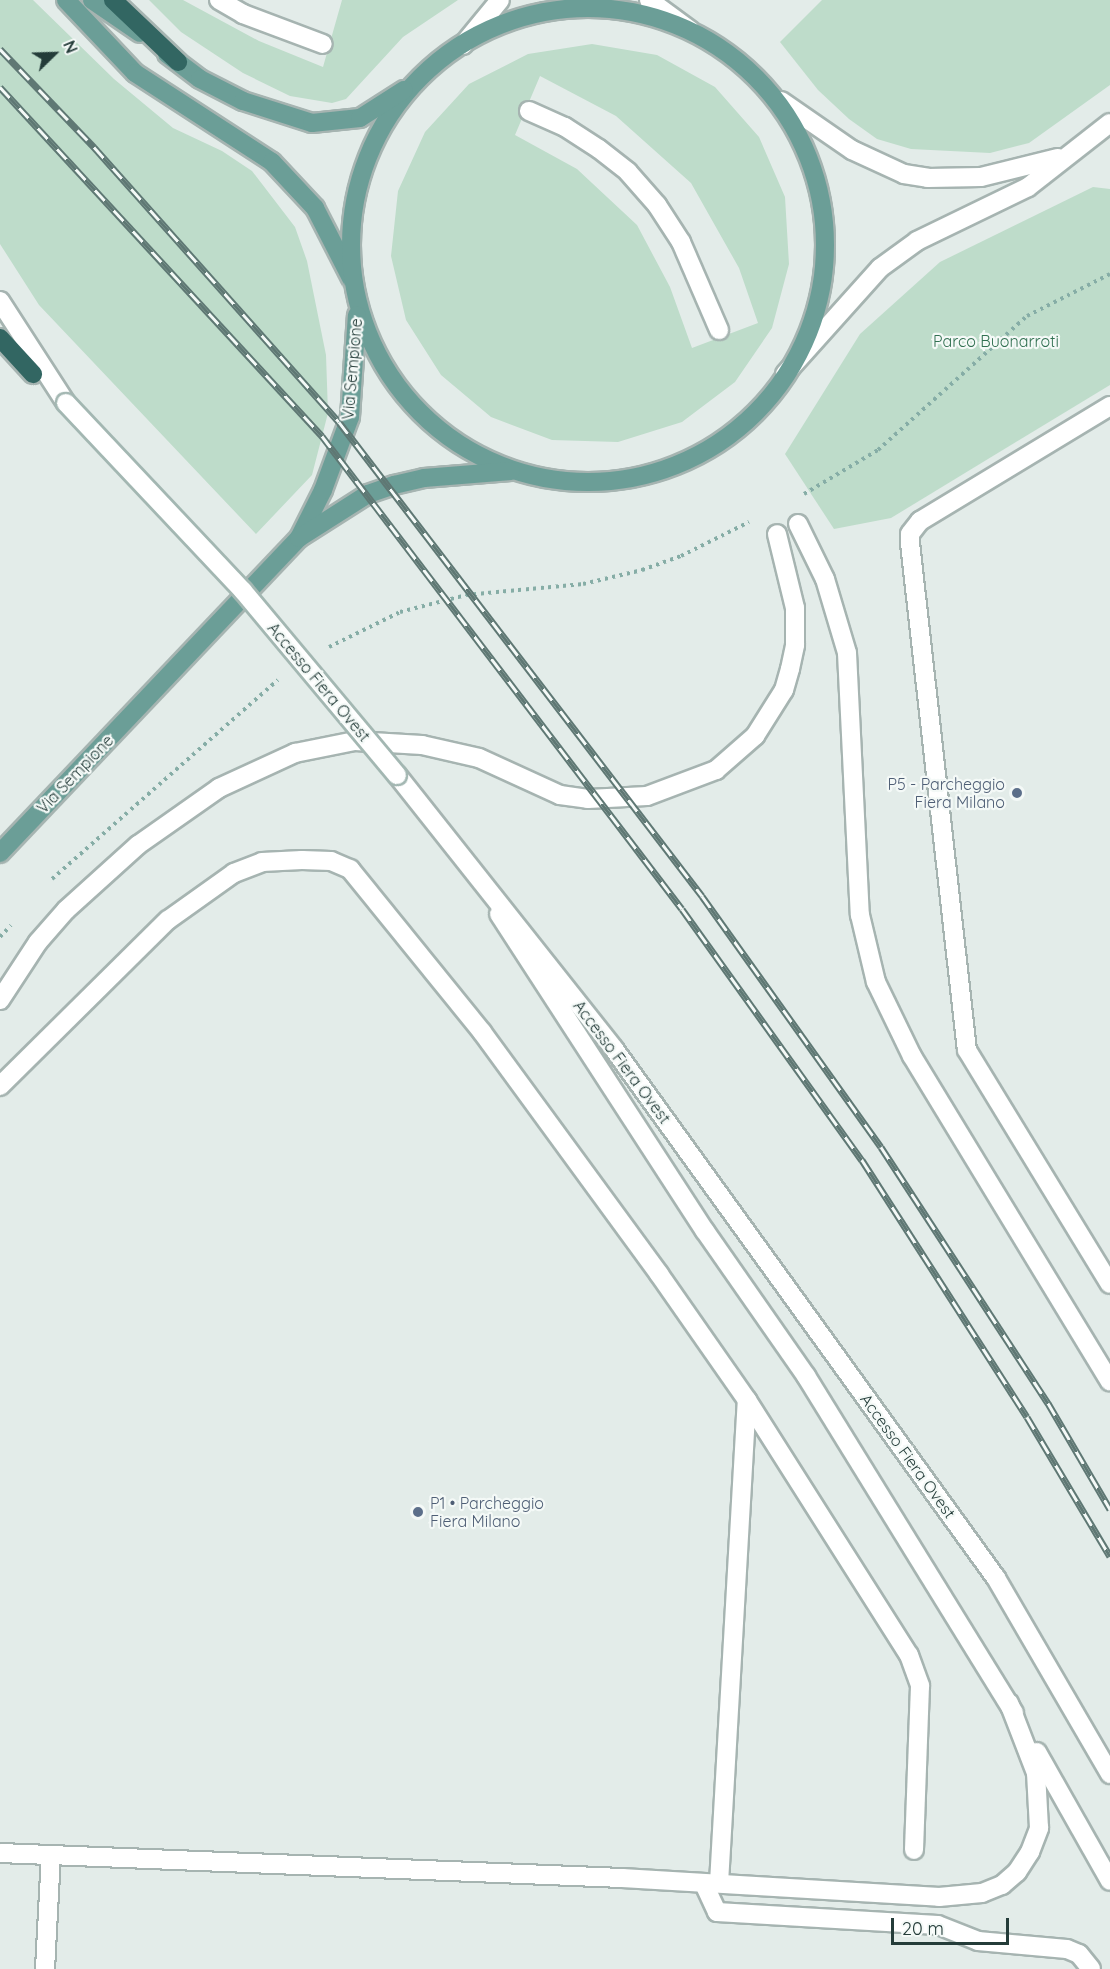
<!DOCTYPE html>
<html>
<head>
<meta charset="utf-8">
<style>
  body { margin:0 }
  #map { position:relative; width:1110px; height:1969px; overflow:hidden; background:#e3ece9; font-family:Quicksand,sans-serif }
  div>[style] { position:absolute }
  .green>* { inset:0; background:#bedcca }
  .path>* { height:4px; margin-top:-2px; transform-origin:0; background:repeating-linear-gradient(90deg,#86ada6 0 3px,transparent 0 7.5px) }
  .roads { filter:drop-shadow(2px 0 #a6b4b1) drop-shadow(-2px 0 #a6b4b1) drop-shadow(0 2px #a6b4b1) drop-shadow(0 -2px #a6b4b1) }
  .lane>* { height:18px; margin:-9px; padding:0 9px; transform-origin:9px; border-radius:9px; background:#fff }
  .secondary>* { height:18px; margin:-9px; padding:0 9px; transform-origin:9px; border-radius:9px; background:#fff }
  .primary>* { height:18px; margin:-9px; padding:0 9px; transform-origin:9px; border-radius:9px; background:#6b9e97 }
  .primary>.ring { margin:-9px; padding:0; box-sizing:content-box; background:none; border:18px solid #6b9e97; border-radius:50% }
  .highway>* { height:18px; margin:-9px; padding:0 9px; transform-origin:9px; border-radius:9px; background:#326662 }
  .rail>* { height:7px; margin-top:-3.5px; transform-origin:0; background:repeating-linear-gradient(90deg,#f4f9f7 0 14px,#5f7874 0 28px); box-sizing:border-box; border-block:2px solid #5f7874 }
  .bridges { filter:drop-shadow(2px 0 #a3b7b2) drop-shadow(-2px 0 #a3b7b2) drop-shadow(0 2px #a3b7b2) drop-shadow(0 -2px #a3b7b2) }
  .secondary-bridge>* { height:18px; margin:-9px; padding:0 9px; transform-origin:9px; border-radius:9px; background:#fff }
  .dots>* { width:16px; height:16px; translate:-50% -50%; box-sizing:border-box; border:3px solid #f4f9f7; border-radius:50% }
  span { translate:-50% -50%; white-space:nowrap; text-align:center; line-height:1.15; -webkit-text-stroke:4.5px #f4f9f7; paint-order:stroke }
  .park-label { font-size:16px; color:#317051 }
  .street-label { font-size:16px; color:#243c39 }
  .service-label { font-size:16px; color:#4e5e75 }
  .right { translate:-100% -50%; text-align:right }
  .left { translate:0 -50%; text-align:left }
  .north { position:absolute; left:24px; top:24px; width:60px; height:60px; -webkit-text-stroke:4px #f4f9f7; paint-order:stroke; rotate:67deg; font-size:16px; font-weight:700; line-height:24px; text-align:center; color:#243c39 }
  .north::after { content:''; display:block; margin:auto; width:21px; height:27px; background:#243c39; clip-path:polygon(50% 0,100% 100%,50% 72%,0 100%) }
  .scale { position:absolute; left:891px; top:1918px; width:118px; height:27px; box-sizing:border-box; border:3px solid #243c39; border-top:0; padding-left:8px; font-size:18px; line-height:21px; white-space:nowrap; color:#243c39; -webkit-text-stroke:4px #f4f9f7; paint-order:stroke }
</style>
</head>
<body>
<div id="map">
  <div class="green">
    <div style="clip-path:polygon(0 0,33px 0,114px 79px,173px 128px,222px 151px,252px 171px,295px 227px,307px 261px,326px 355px,328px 413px,312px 475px,256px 534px,39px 305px,0 244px)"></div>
    <div style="clip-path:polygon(149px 0,183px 0,259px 41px,323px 67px,342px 0,458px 0,403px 37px,346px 99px,332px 103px,290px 96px,243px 73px,181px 32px)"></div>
    <div style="clip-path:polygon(822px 0,1110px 0,1110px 85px,1029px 143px,990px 153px,911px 149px,877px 139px,849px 119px,818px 90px,780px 42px)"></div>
    <div style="clip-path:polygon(evenodd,592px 44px,657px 55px,715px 87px,759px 137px,785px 197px,789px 264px,772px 328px,735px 382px,682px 422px,618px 442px,552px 440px,491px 417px,441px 375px,406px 320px,391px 256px,398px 191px,425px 132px,469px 84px,528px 54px,592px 44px,540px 76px,616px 116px,691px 183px,739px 268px,758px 323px,692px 348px,670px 287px,637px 225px,577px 169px,515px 135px,540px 76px)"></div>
    <div style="clip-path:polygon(1093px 187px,1110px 189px,1110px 385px,891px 518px,834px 529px,785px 454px,860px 334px,940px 262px)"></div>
  </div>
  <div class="path">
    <div style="left:804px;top:494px;width:86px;rotate:-30.7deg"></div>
    <div style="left:878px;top:450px;width:200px;rotate:-42deg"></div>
    <div style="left:1027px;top:316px;width:93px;rotate:-26.8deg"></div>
    <div style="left:329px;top:647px;width:79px;rotate:-26.2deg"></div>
    <div style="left:400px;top:612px;width:68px;rotate:-14.4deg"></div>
    <div style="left:466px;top:595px;width:118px;rotate:-5.4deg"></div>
    <div style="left:583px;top:584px;width:61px;rotate:-13.3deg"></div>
    <div style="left:642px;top:570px;width:41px;rotate:-19.7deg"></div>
    <div style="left:681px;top:556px;width:76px;rotate:-26.6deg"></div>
    <div style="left:52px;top:879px;width:301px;rotate:-41.4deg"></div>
    <div style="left:0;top:937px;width:16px;rotate:-47deg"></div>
  </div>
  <div class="roads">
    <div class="lane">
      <div style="left:219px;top:0;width:28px;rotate:30deg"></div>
      <div style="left:243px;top:14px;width:85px;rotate:20.6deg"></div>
      <div style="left:529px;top:111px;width:39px;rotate:24deg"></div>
      <div style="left:565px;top:127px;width:40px;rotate:32.9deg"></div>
      <div style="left:599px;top:149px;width:37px;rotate:38deg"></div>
      <div style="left:628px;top:172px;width:44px;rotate:48.7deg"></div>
      <div style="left:657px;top:205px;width:44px;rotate:57deg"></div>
      <div style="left:681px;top:242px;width:96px;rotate:66.6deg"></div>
      <div style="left:1110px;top:406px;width:222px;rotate:148.8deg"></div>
      <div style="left:920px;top:521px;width:16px;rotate:128deg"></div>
      <div style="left:910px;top:534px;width:9px;rotate:90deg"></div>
      <div style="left:910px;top:543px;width:510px;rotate:83.59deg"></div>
      <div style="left:967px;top:1050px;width:274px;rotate:58.6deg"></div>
      <div style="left:798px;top:524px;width:61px;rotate:63.9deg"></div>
      <div style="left:825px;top:579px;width:77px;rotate:73.4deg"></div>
      <div style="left:847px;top:653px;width:262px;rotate:87.2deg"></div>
      <div style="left:860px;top:915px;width:69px;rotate:76.6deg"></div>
      <div style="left:876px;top:982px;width:82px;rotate:64.1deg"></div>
      <div style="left:912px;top:1056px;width:381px;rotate:58.7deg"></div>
      <div style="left:499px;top:914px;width:378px;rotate:57deg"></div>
      <div style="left:705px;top:1231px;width:177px;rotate:55.1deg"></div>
      <div style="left:806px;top:1376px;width:396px;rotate:58.3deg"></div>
      <div style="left:0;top:1000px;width:69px;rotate:-56.8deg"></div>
      <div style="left:38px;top:942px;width:43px;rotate:-48.8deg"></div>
      <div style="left:66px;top:910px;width:97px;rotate:-42.1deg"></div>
      <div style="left:138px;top:845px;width:99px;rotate:-35.1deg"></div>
      <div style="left:219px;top:788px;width:84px;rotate:-24.7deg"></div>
      <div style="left:295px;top:753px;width:61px;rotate:-11.3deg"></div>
      <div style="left:355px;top:741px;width:67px;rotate:3.4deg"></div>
      <div style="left:422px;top:745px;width:58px;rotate:12.8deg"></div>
      <div style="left:479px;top:758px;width:89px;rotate:24.6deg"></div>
      <div style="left:560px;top:795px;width:28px;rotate:8deg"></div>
      <div style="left:588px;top:799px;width:59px;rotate:-2.9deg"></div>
      <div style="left:647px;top:796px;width:74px;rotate:-20.6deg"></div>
      <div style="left:716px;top:770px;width:52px;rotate:-41.1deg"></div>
      <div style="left:755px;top:736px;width:54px;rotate:-57.8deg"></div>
      <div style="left:784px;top:690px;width:22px;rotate:-74deg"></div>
      <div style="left:790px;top:669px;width:25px;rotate:-78deg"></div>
      <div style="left:795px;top:645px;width:37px;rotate:-90deg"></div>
      <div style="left:795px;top:608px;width:76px;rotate:-103.7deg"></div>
      <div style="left:0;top:1086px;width:236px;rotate:-44.7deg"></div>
      <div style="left:168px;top:920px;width:81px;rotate:-35.5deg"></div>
      <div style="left:234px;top:873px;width:30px;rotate:-21deg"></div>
      <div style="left:262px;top:862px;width:40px;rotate:-2.9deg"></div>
      <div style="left:302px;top:860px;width:29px;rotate:2deg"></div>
      <div style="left:331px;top:861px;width:21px;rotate:23deg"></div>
      <div style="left:350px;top:869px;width:210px;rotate:51deg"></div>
      <div style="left:482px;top:1032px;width:300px;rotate:53.8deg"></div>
      <div style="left:659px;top:1274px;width:154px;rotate:55.1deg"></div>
      <div style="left:747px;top:1400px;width:302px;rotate:57.6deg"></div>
      <div style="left:909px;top:1655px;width:33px;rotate:70deg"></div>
      <div style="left:920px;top:1686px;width:164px;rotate:92.1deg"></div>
      <div style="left:1037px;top:1752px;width:148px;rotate:60.5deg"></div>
      <div style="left:0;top:1853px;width:623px;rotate:2.3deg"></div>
      <div style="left:622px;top:1878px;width:318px;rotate:3.4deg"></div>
      <div style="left:939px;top:1897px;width:43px;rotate:-5.3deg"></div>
      <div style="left:982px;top:1893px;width:22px;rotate:-22deg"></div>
      <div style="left:1002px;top:1885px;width:20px;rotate:-41deg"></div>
      <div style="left:1017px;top:1872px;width:24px;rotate:-57deg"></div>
      <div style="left:1030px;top:1852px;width:26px;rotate:-69deg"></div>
      <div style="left:1039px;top:1828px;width:55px;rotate:-93.1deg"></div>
      <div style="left:1036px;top:1773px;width:75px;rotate:-111.1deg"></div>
      <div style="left:719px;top:1883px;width:484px;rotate:-86.7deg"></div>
      <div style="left:704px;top:1884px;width:31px;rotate:65deg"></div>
      <div style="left:717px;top:1912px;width:221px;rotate:3.4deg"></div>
      <div style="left:938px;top:1925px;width:43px;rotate:21.8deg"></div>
      <div style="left:978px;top:1941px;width:89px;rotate:5.1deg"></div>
      <div style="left:1067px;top:1949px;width:13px;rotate:23deg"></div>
      <div style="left:1079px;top:1954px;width:19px;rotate:51deg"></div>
      <div style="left:45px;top:1969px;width:114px;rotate:-87deg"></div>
    </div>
    <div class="secondary">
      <div style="left:649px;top:0;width:52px;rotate:36.4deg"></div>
      <div style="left:463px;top:45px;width:58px;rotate:-50.6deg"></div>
      <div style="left:781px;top:101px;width:86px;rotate:34.6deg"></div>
      <div style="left:852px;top:150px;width:57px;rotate:24.8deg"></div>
      <div style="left:904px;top:174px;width:24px;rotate:9deg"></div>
      <div style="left:928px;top:178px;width:53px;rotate:-1.1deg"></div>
      <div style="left:981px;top:177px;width:79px;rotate:-13.9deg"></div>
      <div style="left:0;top:301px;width:121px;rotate:57.1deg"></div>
      <div style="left:785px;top:374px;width:142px;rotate:-48.1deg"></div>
      <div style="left:880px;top:268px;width:46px;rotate:-36.1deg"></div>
      <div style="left:917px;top:241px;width:123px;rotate:-25.9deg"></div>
      <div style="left:1028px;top:187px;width:104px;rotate:-38deg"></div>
      <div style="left:397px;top:775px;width:350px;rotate:51.6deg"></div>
      <div style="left:614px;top:1049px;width:653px;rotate:54.17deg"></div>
      <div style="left:996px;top:1578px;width:227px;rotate:59.8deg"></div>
    </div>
    <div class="primary">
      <div style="left:66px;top:0;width:100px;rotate:46.6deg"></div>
      <div style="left:135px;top:73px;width:163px;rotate:33deg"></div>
      <div style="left:272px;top:162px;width:63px;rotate:46.9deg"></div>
      <div style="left:315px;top:208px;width:79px;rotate:62.8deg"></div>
      <div style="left:92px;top:0;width:58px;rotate:34.5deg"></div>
      <div class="ring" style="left:351px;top:8px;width:456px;height:456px"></div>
      <div style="left:167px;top:54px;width:41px;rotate:37.1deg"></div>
      <div style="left:200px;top:79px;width:48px;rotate:27.1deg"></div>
      <div style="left:243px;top:101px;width:72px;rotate:17.7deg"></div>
      <div style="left:312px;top:123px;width:48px;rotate:-5.9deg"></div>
      <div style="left:360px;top:118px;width:52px;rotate:-32.5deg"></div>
      <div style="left:299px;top:538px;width:54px;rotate:-63.4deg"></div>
      <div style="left:323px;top:490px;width:78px;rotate:-69.7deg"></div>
      <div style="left:350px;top:417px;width:102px;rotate:-86.1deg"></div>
      <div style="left:0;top:853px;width:434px;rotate:-46.5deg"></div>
      <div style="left:299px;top:538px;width:82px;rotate:-32.5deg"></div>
      <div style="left:368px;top:494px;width:28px;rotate:-19deg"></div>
      <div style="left:394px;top:485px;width:31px;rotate:-13deg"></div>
      <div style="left:424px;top:478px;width:87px;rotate:-4.6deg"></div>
    </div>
    <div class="highway">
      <div style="left:113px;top:0;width:90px;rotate:43.6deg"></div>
      <div style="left:0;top:338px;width:49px;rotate:47.5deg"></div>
    </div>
  </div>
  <div class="rail">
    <div style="left:0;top:49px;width:136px;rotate:46.2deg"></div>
    <div style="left:94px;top:147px;width:368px;rotate:48.3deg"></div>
    <div style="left:339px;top:422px;width:597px;rotate:52.55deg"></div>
    <div style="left:702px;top:896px;width:308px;rotate:54.5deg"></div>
    <div style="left:881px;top:1147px;width:306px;rotate:56.9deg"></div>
    <div style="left:1048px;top:1403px;width:123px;rotate:59.7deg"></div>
    <div style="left:0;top:87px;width:475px;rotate:47.3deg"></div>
    <div style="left:322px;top:436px;width:594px;rotate:52.73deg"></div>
    <div style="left:682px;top:909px;width:309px;rotate:54.4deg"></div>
    <div style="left:862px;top:1160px;width:305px;rotate:57.3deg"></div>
    <div style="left:1027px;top:1417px;width:162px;rotate:59.2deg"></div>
  </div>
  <div class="bridges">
    <div class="secondary-bridge">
      <div style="left:66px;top:403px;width:258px;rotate:46.7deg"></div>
      <div style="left:243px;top:591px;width:240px;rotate:50.1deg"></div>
    </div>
  </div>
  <div class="dots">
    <div style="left:1017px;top:793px;background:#5c6f8a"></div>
    <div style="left:418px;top:1512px;background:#5c6f8a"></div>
  </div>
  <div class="park-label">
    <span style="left:996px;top:341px">Parco Buonarroti</span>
  </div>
  <div class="street-label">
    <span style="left:352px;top:369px;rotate:-85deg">Via Sempione</span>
    <span style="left:319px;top:682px;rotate:50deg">Accesso Fiera Ovest</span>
    <span style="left:75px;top:774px;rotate:-46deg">Via Sempione</span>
    <span style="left:622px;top:1062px;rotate:53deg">Accesso Fiera Ovest</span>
    <span style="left:908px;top:1456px;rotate:54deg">Accesso Fiera Ovest</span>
  </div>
  <div class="service-label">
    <span class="right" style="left:1005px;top:793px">P5 - Parcheggio<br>Fiera Milano</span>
    <span class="left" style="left:430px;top:1512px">P1 • Parcheggio<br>Fiera Milano</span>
  </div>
  <div class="north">N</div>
  <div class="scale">20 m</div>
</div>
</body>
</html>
